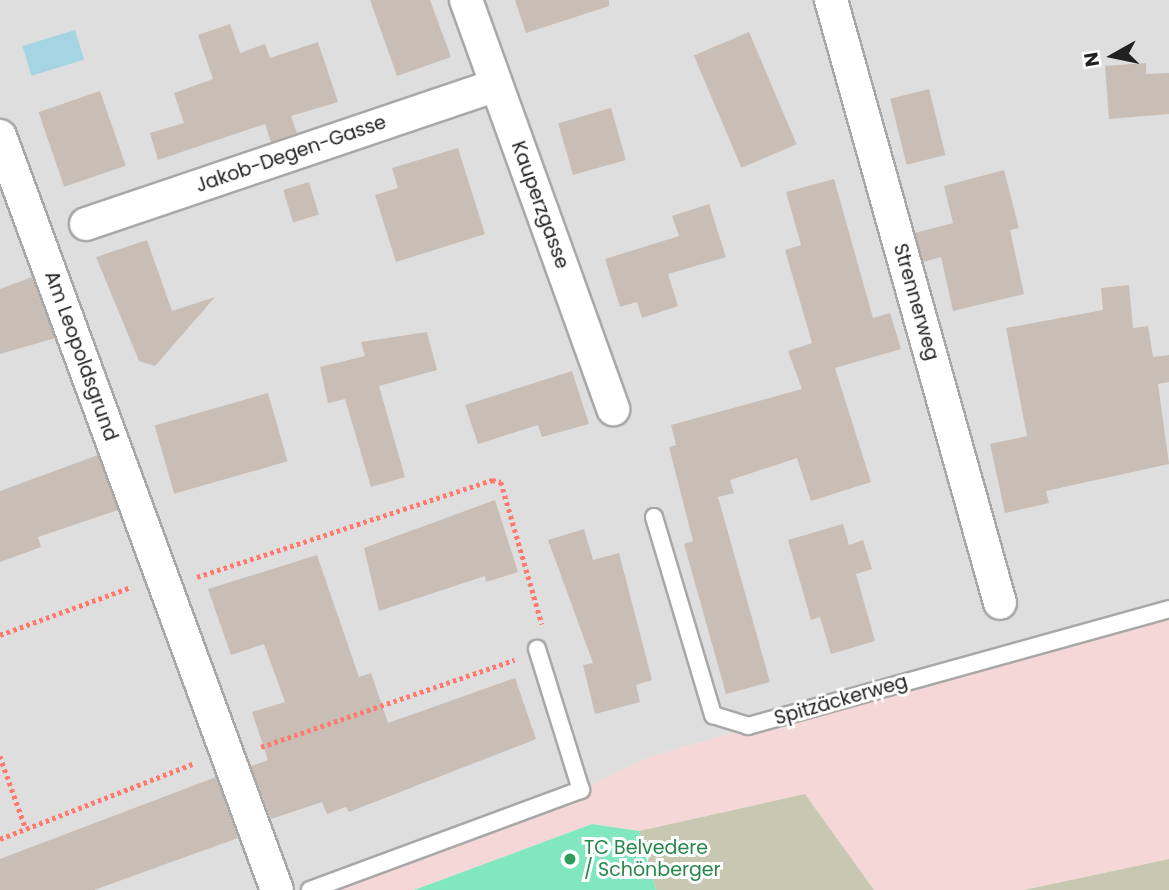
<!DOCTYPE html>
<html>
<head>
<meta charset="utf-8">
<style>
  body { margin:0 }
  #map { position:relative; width:1169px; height:890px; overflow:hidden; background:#f2efe7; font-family:Poppins,sans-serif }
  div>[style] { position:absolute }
  .residential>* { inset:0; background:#dfdede }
  .commercial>* { inset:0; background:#f4d7d6 }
  .construction>* { inset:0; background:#c8c8b2 }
  .pitch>* { inset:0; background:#80e7bf }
  .water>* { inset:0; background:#a5d5e3; transform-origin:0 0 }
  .building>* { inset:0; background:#c8beb6; transform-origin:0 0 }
  .path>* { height:4.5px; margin-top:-2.25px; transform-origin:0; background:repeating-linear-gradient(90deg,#ff7a6c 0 3.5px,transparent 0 7px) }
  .roads { filter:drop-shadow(2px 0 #a8a8a8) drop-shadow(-2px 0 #a8a8a8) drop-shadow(0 2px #a8a8a8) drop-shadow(0 -2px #a8a8a8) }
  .lane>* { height:16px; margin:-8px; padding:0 8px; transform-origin:8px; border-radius:8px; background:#fff }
  .street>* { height:32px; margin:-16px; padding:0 16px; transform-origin:16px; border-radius:16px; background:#fff }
  .dots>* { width:19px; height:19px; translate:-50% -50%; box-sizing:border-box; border:4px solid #fff; border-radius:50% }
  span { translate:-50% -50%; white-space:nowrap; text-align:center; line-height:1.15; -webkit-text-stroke:6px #fff; paint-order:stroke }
  .street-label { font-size:19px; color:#212121 }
  .leisure-label { font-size:19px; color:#27864d }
  .left { translate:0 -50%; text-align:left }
  .north { position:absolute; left:1078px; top:21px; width:70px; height:70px; -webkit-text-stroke:5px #fff; paint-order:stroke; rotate:261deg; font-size:19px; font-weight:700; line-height:28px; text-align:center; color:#212121 }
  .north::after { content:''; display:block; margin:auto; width:24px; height:32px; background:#212121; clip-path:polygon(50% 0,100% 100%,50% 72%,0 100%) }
</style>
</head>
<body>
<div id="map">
  <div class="residential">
    <div style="clip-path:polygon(0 0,1169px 0,1169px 609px,649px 757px,581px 790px,310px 890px,0 890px)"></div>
  </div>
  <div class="commercial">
    <div style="clip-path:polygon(1169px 609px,1169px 859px,1024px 890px,874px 890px,805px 794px,639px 831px,592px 824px,414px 890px,310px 890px,581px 790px,649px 757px)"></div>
  </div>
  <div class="construction">
    <div style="clip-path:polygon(805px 794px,874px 890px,656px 890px,639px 831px)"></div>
    <div style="clip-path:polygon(1169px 859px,1169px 890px,1024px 890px)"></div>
  </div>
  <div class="pitch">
    <div style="clip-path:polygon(592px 824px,639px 831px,656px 890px,414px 890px)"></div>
  </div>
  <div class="water">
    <div style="left:75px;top:30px;width:31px;height:55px;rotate:73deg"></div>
  </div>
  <div class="building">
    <div style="clip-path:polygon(370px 0,430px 0,451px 57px,397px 76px)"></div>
    <div style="clip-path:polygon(515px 0,609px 0,609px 6px,526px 33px)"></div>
    <div style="clip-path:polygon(230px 24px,240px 53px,265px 44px,270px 58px,318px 42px,338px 102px,291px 116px,297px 133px,271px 142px,265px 124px,158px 160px,150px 133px,184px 123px,174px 93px,213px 79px,198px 35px)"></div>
    <div style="left:749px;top:32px;width:122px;height:60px;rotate:67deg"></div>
    <div style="clip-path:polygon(1146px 63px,1146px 74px,1169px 73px,1169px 114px,1109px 119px,1105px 66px)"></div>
    <div style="left:929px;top:89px;width:68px;height:40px;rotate:76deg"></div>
    <div style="left:100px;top:91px;width:79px;height:65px;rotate:71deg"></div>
    <div style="left:611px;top:108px;width:54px;height:55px;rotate:74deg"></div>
    <div style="clip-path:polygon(458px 148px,485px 234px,396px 262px,375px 195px,398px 188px,392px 168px)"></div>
    <div style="clip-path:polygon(1004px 170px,1019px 228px,1010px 230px,1024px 294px,953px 311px,941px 257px,923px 262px,915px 233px,953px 223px,944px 186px)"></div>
    <div style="clip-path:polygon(834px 179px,873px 318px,890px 313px,901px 349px,835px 368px,871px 482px,811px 501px,797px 458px,730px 480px,734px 493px,718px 497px,770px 682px,726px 694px,684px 544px,693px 541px,669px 447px,676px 445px,671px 425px,802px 389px,788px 351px,812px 343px,785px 250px,801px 245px,786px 192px)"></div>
    <div style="left:309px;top:182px;width:34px;height:27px;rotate:73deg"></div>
    <div style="clip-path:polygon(709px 204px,726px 257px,668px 274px,678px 306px,642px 318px,637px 302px,620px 307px,605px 259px,679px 236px,672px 216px)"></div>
    <div style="clip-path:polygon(147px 240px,172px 311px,215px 297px,155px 366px,139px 361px,96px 257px)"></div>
    <div style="clip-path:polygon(32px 277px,55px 338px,0 354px,0 289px)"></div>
    <div style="clip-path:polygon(1129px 285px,1133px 328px,1148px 326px,1153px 357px,1169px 355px,1169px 382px,1158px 384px,1169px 464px,1046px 491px,1049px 503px,1005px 513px,990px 444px,1027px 436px,1006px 328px,1103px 310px,1101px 288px)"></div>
    <div style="clip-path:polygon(427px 332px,437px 370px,379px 386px,405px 477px,371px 487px,345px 399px,328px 403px,320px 367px,365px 356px,361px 342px)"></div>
    <div style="clip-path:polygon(572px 371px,589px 424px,542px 437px,538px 425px,478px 444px,465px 405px)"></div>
    <div style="left:268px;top:393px;width:71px;height:118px;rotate:74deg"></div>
    <div style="clip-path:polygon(98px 455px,118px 510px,38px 537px,41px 547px,0 562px,0 491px)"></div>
    <div style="clip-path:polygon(495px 500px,518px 572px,486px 582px,485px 576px,379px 611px,364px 548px)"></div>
    <div style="clip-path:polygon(843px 524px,849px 545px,863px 540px,872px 569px,856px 574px,875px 641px,831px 654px,820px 617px,811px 620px,788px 540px)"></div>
    <div style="clip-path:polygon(584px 529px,593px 560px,619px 553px,652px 680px,636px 685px,640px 702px,595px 714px,583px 665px,593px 663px,548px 540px)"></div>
    <div style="clip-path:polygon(317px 555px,359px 677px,371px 673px,388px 723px,515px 678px,536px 739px,349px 812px,346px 807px,327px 814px,322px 802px,271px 819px,251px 766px,268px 760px,252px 712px,285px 702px,264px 644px,231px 655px,208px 589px)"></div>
    <div style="clip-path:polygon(216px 777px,238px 838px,94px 890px,0 890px,0 859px)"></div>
  </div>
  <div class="path">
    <div style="left:197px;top:577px;width:311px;rotate:-18.2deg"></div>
    <div style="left:492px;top:480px;width:9px;rotate:13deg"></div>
    <div style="left:501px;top:482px;width:148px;rotate:73.9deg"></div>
    <div style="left:0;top:635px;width:140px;rotate:-20.1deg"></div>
    <div style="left:261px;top:747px;width:268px;rotate:-19deg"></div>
    <div style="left:0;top:756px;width:77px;rotate:70.4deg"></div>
    <div style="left:0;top:839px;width:209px;rotate:-21.3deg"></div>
  </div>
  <div class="roads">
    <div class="lane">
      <div style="left:654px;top:517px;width:207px;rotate:73.4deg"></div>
      <div style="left:713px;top:715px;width:37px;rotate:17deg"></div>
      <div style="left:748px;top:726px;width:437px;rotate:-15.5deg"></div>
      <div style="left:310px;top:890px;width:289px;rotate:-20.3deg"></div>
      <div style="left:581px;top:790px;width:148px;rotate:-107.3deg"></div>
    </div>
    <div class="street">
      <div style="left:466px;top:0;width:435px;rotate:70.2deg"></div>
      <div style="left:831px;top:0;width:626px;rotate:74.34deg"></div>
      <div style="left:0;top:136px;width:803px;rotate:69.83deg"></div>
      <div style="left:86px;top:224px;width:433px;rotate:-18.7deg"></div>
    </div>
  </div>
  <div class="dots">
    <div style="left:570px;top:859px;background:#2e9e5b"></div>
  </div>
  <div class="street-label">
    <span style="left:291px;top:154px;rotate:-19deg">Jakob-Degen-Gasse</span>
    <span style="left:540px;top:205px;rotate:70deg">Kauperzgasse</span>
    <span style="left:916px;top:302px;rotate:74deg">Strennerweg</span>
    <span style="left:81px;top:356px;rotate:70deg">Am Leopoldsgrund</span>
    <span style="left:841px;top:700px;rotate:-16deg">Spitzäckerweg</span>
  </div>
  <div class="leisure-label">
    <span class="left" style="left:584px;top:859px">TC Belvedere<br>/ Schönberger</span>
  </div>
  <div class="north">N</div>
</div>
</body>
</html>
